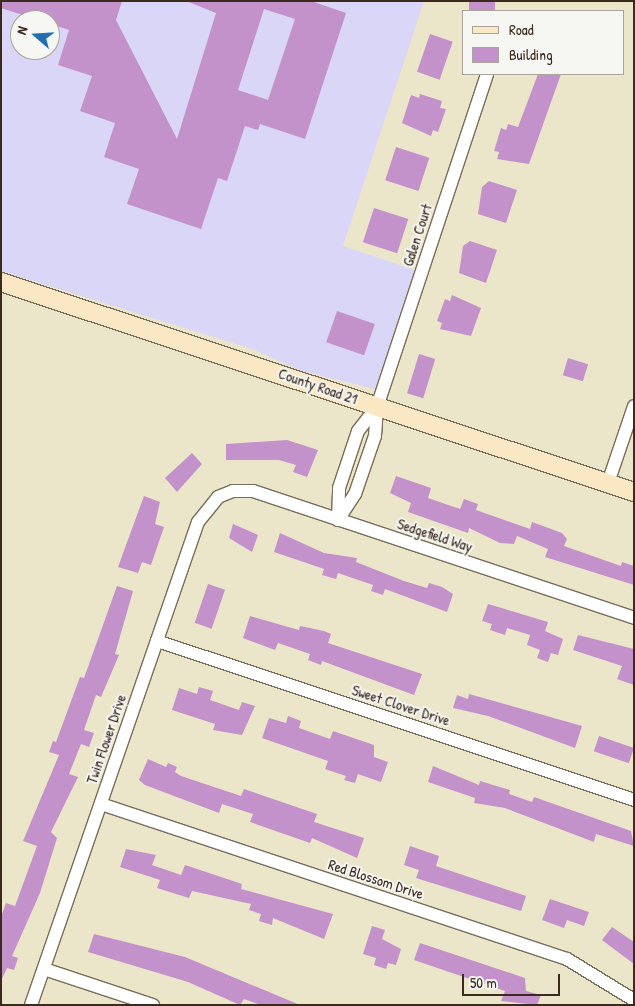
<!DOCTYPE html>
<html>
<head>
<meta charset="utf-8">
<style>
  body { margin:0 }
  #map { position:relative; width:635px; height:1006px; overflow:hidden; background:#ebe6ca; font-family:"Patrick Hand",sans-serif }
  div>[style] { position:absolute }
  .built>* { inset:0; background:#dad6f7 }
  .building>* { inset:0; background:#c492ca; transform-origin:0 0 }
  .roads { filter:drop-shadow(1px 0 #796c5a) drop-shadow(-1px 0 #796c5a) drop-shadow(0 1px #796c5a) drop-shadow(0 -1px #796c5a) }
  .street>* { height:12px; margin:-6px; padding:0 6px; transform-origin:6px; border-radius:6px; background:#fff }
  .secondary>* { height:18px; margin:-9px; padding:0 9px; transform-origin:9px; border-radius:9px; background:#fae7c3 }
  span { translate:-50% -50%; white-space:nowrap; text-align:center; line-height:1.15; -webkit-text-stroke:4px #f6f6f2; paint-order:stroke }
  .street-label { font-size:15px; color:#3b2a1e }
  .frame { position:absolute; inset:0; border:2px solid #3b2a1e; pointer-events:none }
  .legend { position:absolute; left:462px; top:10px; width:162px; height:65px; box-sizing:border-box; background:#f6f6f2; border:1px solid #aba49d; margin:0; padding:6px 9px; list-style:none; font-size:15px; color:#3b2a1e }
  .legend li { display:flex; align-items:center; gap:10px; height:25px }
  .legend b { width:25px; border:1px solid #aba49d }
  .north { position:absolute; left:10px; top:10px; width:50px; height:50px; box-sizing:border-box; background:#f6f6f2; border:1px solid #aba49d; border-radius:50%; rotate:289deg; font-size:14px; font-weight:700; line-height:20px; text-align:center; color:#3b2a1e }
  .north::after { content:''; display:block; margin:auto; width:18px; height:22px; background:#1f6fb2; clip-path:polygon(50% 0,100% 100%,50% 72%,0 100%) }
  .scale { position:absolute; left:462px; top:974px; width:98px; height:22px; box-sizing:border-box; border:2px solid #3b2a1e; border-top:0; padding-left:6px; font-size:15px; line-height:18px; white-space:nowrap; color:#3b2a1e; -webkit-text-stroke:4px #f6f6f2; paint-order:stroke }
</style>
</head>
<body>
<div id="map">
  <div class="built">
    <div style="clip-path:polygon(evenodd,1px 1px,424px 1px,343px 246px,415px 270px,375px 389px,302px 371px,252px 349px,1px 271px,1px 1px,20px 20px,50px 20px,50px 50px,20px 50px,20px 20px)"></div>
  </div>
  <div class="building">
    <div style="clip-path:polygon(evenodd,1px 1px,122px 1px,116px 20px,177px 139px,216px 13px,186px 1px,311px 1px,346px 13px,305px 139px,260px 124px,258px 130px,245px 126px,227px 181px,218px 178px,201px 229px,127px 204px,139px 169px,104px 157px,115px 123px,80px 111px,92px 76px,58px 65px,69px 30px,1px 8px,1px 1px,264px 9px,295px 19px,268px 100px,238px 90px,264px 9px)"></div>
    <div style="left:469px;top:1px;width:26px;height:10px"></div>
    <div style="left:430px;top:34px;width:24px;height:40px;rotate:19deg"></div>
    <div style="clip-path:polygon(538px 74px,561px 74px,529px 164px,497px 159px,499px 152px,494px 151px,501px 128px,506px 130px,508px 124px,518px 127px)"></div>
    <div style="clip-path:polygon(420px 94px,442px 101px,440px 108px,446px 109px,438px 132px,433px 130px,431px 136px,402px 123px,411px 95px,419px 98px)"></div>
    <div style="left:396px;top:147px;width:35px;height:35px;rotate:18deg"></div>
    <div style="clip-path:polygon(489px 181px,517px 190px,506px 223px,478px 214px,482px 187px)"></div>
    <div style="left:374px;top:208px;width:36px;height:36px;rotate:18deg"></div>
    <div style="clip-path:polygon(470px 241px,497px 250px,486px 283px,459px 273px,463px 246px)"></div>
    <div style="clip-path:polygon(452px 295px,481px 308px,471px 336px,440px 329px,442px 323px,437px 321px,445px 299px,450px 301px)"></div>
    <div style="left:337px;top:311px;width:40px;height:33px;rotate:19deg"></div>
    <div style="left:419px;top:354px;width:17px;height:41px;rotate:17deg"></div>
    <div style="left:568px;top:358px;width:21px;height:18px;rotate:17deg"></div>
    <div style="clip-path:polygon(287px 440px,318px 450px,307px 477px,293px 472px,296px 465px,279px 460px,226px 460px,226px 444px)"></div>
    <div style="clip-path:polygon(192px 453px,202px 464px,177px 492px,165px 478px)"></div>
    <div style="clip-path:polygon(396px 476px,431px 488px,428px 498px,460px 509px,464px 499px,478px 504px,476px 510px,530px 529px,532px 522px,562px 533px,567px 539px,564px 546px,621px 566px,622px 562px,634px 566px,634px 585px,545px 557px,548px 549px,517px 536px,514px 544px,500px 543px,469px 528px,468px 533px,408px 512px,411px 503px,390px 493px)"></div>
    <div style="clip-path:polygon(144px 496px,160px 502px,155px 524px,164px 527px,151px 565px,142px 562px,138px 573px,118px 567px)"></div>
    <div style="clip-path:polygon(233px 524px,258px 535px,252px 552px,229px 538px)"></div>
    <div style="clip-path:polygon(280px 533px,324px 553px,357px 558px,356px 562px,404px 581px,427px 588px,429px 583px,442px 587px,453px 594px,447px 612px,385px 589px,383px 595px,371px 591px,373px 585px,338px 573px,336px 579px,322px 575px,324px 569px,274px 552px)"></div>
    <div style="left:208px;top:584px;width:18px;height:41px;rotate:19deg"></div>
    <div style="clip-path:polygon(117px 586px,133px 591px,115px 654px,119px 655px,101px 697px,96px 695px,84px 730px,94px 733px,89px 747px,81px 744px,69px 774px,78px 777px,51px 832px,57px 838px,40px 893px,12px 956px,18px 958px,14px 970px,7px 968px,1px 981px,1px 917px,6px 903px,15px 906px,37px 846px,23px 841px,59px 755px,49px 752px,53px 741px,56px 742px,80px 677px,84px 678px)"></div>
    <div style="clip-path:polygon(488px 604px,548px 622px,545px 631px,563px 639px,558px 655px,551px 653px,548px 662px,537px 658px,540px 650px,527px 645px,530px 635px,507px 628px,505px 635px,490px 630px,492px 624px,482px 621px)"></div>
    <div style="clip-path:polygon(250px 616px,299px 630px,300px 626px,324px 631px,331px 634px,328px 643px,422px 674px,414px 695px,322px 661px,321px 665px,308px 660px,310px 654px,278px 643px,275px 650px,243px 638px)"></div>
    <div style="clip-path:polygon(578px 635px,634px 649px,634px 685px,617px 679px,622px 666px,573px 650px)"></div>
    <div style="clip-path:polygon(199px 687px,213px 691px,210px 700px,239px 710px,242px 702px,255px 706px,242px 735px,213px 730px,215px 724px,172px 710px,179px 688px,197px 694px)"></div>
    <div style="clip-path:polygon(469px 694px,582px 726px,575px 748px,488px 716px,453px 708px,457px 695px,468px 699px)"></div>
    <div style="clip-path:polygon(288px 716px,301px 721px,299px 728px,330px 739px,333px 731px,374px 745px,374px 757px,388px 762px,381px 782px,358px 774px,355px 783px,344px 780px,346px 776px,325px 769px,328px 761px,262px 738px,269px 718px,286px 723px)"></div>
    <div style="left:599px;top:736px;width:37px;height:16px;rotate:19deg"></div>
    <div style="clip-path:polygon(148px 759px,166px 767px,168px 763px,177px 767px,175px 772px,181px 776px,241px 796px,244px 789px,317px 814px,314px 822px,364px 838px,357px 858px,312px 838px,310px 843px,250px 822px,253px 814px,222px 804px,219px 813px,145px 785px,139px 780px)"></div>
    <div style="clip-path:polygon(433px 766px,479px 785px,480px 781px,493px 785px,510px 790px,509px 794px,532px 802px,534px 797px,631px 831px,634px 846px,596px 834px,594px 842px,505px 808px,474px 803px,475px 798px,428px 782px)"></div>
    <div style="clip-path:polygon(410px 846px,439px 856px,436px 866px,526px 896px,521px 911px,416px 878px,419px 870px,404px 865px)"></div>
    <div style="clip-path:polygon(126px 849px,156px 855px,152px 865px,181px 875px,185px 865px,242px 884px,241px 889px,333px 914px,324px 939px,273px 918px,272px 925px,259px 921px,261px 914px,249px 910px,251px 904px,192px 891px,189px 898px,157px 888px,160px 880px,120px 867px)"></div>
    <div style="clip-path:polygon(550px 899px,589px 912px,584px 926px,567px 920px,564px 928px,542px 920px)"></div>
    <div style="clip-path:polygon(372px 926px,385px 930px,382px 939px,401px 949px,396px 965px,388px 963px,386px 969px,374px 965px,376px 958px,363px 954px)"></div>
    <div style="clip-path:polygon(612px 927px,634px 942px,634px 964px,602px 940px)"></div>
    <div style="clip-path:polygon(94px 934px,185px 957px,300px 1005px,261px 1005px,244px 999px,240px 1005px,188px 982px,88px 952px)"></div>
    <div style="clip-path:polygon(420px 943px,525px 978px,526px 991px,541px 995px,537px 1005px,501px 1001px,505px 991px,414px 960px)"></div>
  </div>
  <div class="roads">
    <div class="street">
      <div style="left:608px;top:483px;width:81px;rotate:-71.3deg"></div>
      <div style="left:338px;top:520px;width:31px;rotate:-57deg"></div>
      <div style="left:355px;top:494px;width:61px;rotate:-71deg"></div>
      <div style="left:375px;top:436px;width:29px;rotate:-86deg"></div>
      <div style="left:377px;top:407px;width:351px;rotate:-71.7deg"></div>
      <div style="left:338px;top:520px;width:32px;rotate:-88deg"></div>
      <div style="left:339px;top:488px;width:60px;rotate:-71.6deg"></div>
      <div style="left:358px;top:431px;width:31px;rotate:-52deg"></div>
      <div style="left:157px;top:641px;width:503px;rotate:18.43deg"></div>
      <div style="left:101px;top:804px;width:491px;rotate:18.4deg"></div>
      <div style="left:567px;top:959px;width:79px;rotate:31.5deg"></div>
      <div style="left:44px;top:969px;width:115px;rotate:18.3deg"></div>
      <div style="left:31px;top:1005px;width:511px;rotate:-70.93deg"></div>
      <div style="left:198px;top:522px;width:32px;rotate:-51deg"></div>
      <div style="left:218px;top:497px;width:16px;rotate:-22deg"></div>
      <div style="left:233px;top:491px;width:20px"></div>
      <div style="left:253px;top:491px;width:402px;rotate:18.4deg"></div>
    </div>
    <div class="secondary">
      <div style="left:1px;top:282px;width:667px;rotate:18.35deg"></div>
    </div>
  </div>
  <div class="street-label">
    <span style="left:417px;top:235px;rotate:-72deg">Galen Court</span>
    <span style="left:318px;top:386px;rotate:19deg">County Road 21</span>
    <span style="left:435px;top:535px;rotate:18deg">Sedgefield Way</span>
    <span style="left:401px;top:705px;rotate:18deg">Sweet Clover Drive</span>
    <span style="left:106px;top:739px;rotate:-71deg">Twin Flower Drive</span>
    <span style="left:376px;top:879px;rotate:18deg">Red Blossom Drive</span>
  </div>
  <div class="frame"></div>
  <ul class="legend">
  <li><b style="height:6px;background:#fae7c3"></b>Road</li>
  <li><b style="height:14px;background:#c492ca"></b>Building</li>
  </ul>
  <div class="north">N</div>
  <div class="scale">50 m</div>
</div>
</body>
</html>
